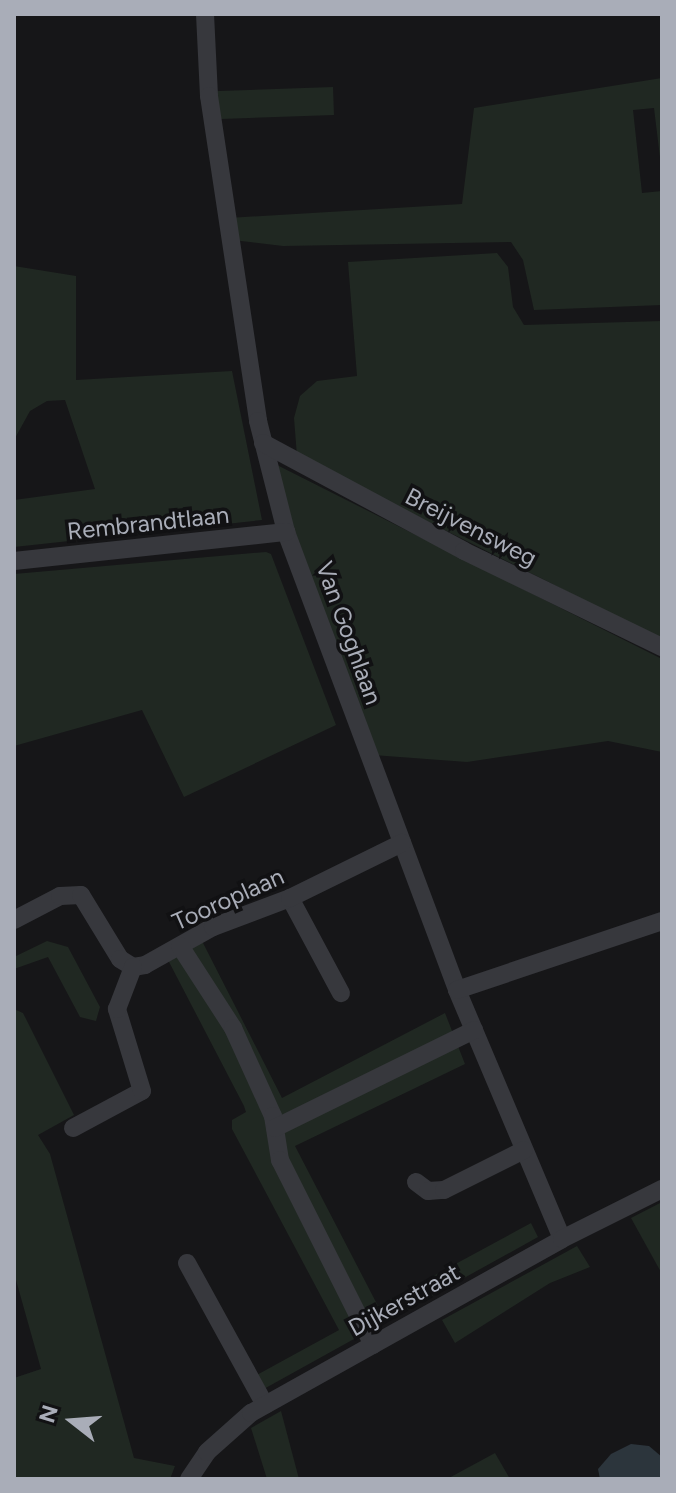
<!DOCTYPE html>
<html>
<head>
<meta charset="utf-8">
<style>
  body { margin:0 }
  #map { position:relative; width:676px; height:1493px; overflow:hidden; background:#161618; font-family:Figtree,sans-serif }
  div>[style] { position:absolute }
  .green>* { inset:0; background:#202822; transform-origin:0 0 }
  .water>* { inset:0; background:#2c353c }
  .minor>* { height:18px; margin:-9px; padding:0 9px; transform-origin:9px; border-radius:9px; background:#37383d }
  span { translate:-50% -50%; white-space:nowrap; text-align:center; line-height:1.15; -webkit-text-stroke:7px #111113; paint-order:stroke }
  .street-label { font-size:24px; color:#a9adb8 }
  .frame { position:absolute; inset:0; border:16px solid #a9adb8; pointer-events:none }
  .north { position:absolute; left:32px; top:1381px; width:80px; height:80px; -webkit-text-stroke:6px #111113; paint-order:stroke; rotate:287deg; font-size:22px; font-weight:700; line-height:32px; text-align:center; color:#a9adb8 }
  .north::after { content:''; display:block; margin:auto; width:28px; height:36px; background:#a9adb8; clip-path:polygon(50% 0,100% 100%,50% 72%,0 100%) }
</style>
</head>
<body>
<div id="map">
  <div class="green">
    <div style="clip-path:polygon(662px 78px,662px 174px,654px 108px,633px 110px,642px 193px,662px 191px,662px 305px,534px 310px,523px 260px,511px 242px,283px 246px,233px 240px,228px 218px,462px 204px,474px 108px)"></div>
    <div style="left:333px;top:87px;width:28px;height:120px;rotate:88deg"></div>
    <div style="clip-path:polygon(497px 253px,508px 267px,513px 307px,524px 325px,662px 321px,662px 639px,297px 456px,294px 418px,300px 396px,317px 381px,357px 376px,348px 262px)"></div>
    <div style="clip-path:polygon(14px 266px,76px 276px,76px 380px,232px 371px,262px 520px,14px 547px,14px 500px,95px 489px,65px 400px,47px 401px,30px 411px,14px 440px)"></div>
    <div style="clip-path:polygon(273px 463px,662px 659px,662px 752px,608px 741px,467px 762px,373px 755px,302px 567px)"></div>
    <div style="clip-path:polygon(266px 552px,271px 554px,336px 725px,184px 797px,142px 710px,14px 746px,14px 574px)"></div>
    <div style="clip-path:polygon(47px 941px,68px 947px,100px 1007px,96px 1021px,80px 1017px,48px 957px,14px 969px,14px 957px)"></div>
    <div style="clip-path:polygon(202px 941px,282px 1098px,445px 1013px,465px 1064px,295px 1146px,378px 1306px,531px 1223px,538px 1237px,262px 1390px,253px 1377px,339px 1330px,232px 1129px,232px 1120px,246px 1112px,244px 1106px,168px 960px)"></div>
    <div style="clip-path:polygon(16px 1010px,23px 1013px,74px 1115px,38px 1135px,50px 1154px,134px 1458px,175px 1466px,170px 1479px,14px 1479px,14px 1378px,41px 1369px,14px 1273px)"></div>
    <div style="clip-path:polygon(662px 1202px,662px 1274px,631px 1218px)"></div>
    <div style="clip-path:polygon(577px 1246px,590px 1267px,550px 1283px,455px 1343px,442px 1320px)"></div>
    <div style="clip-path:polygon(281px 1411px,299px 1479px,267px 1479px,251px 1428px)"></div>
    <div style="clip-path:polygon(495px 1453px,510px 1479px,447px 1479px)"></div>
  </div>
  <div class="water">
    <div style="clip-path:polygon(631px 1444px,649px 1446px,662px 1457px,662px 1479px,600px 1479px,598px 1469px,611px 1454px)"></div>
  </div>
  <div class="minor">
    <div style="left:205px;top:14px;width:82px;rotate:87.2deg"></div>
    <div style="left:209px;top:96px;width:329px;rotate:81.4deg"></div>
    <div style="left:258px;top:421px;width:114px;rotate:75.8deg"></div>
    <div style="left:286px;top:532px;width:489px;rotate:69.5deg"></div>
    <div style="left:457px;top:990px;width:270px;rotate:67.1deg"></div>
    <div style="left:263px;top:443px;width:228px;rotate:28.2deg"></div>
    <div style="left:464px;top:551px;width:220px;rotate:25.9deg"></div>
    <div style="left:14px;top:561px;width:274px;rotate:-6.1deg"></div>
    <div style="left:290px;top:898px;width:108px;rotate:61.8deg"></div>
    <div style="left:14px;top:920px;width:52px;rotate:-27.6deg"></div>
    <div style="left:60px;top:896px;width:21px;rotate:-3deg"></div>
    <div style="left:81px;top:895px;width:75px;rotate:58.6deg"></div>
    <div style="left:120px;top:959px;width:15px;rotate:32deg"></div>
    <div style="left:133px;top:967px;width:12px;rotate:-9deg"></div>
    <div style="left:145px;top:965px;width:78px;rotate:-29.2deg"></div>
    <div style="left:213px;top:927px;width:82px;rotate:-20.6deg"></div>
    <div style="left:290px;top:898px;width:125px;rotate:-26.2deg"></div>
    <div style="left:180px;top:946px;width:98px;rotate:57.1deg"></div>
    <div style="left:233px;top:1028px;width:97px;rotate:65.6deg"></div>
    <div style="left:273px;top:1116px;width:45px;rotate:81deg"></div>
    <div style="left:280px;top:1160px;width:207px;rotate:63.3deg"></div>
    <div style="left:457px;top:990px;width:216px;rotate:-18.6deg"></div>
    <div style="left:73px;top:1128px;width:78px;rotate:-28.2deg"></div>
    <div style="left:142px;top:1091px;width:86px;rotate:-107deg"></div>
    <div style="left:117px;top:1009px;width:45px;rotate:-69.1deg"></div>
    <div style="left:275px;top:1128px;width:222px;rotate:-26.2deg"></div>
    <div style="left:416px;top:1182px;width:15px;rotate:37deg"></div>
    <div style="left:428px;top:1191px;width:16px;rotate:-4deg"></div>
    <div style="left:444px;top:1190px;width:89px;rotate:-26.6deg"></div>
    <div style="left:187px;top:1263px;width:162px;rotate:61.2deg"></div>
    <div style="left:189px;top:1479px;width:32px;rotate:-56deg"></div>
    <div style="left:207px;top:1452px;width:59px;rotate:-41.6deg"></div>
    <div style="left:251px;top:1413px;width:356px;rotate:-29.2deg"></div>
    <div style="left:562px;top:1239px;width:112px;rotate:-26.6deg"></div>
  </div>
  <div class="street-label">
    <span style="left:148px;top:523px;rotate:-6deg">Rembrandtlaan</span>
    <span style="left:471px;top:527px;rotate:27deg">Breijvensweg</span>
    <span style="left:349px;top:633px;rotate:70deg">Van Goghlaan</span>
    <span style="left:228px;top:899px;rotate:-24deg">Tooroplaan</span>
    <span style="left:404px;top:1300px;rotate:-29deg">Dijkerstraat</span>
  </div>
  <div class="frame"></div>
  <div class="north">N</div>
</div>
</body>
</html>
